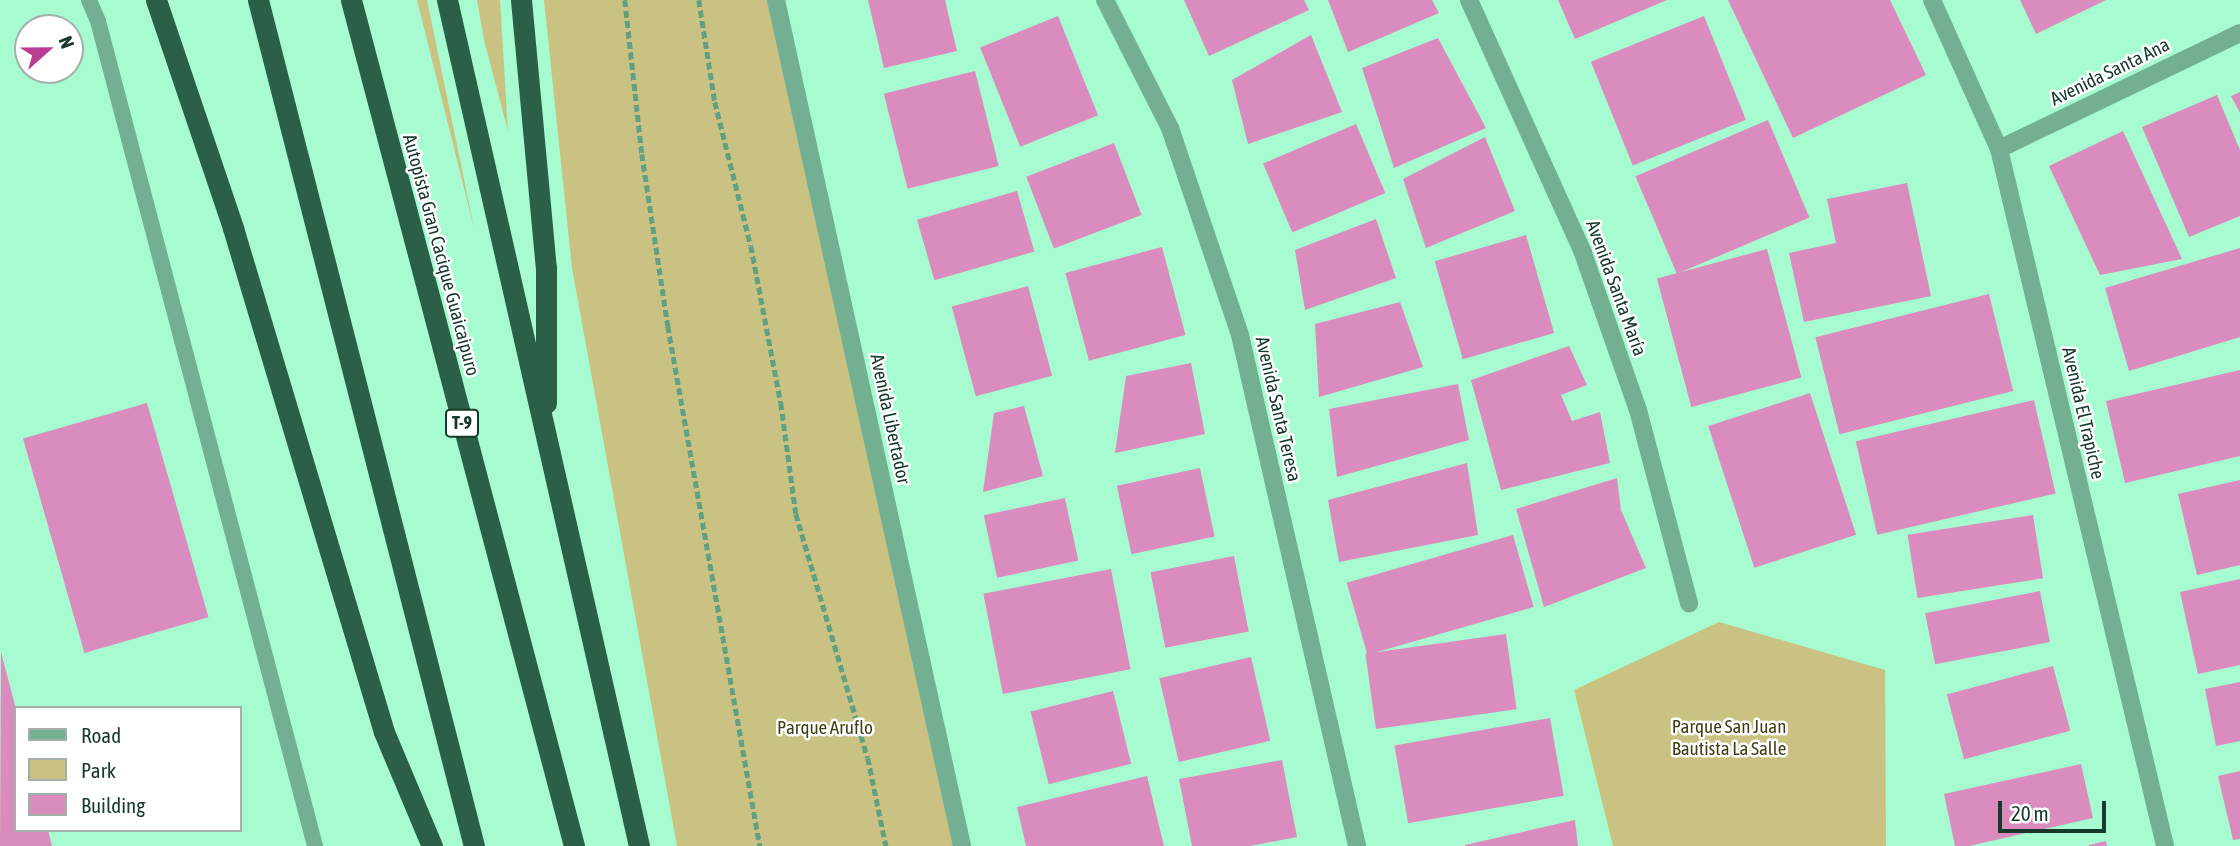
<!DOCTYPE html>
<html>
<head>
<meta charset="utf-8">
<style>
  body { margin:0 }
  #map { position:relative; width:2240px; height:846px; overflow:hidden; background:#a6fbd0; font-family:"Asap Condensed",sans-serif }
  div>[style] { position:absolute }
  .green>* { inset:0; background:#cac282 }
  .building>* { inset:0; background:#db8cbe; transform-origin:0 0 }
  .path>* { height:4.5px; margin-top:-2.25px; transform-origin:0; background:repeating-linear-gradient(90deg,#62a082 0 7px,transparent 0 10.5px) }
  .lane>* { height:16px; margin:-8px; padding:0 8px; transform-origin:8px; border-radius:8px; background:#73b091 }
  .street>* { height:18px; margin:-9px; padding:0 9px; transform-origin:9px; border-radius:9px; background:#73b091 }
  .highway>* { height:21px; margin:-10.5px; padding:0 10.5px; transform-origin:10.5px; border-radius:10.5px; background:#2b5f47 }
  span { translate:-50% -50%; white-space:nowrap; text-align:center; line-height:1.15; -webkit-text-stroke:5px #fff; paint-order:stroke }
  .shield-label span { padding:2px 5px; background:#fff; border:2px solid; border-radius:5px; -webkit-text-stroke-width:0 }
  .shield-label { font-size:18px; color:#163929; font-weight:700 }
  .street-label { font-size:19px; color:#163929 }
  .park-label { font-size:19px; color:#433e16 }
  .legend { position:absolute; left:14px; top:706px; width:228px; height:126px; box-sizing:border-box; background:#fff; border:2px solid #a2b0a9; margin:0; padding:9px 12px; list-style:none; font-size:21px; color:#163929 }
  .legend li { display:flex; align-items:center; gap:14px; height:35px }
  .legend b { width:35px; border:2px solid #a2b0a9 }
  .north { position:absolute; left:14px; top:14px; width:70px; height:70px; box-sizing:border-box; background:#fff; border:2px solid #a2b0a9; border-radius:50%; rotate:69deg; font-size:19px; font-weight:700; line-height:28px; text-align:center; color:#163929 }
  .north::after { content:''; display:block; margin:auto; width:24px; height:32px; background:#b73e93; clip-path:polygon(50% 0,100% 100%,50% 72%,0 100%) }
  .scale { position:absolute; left:1998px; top:801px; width:108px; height:32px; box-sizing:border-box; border:4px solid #163929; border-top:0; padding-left:9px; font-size:21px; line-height:24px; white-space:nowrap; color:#163929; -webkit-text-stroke:5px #fff; paint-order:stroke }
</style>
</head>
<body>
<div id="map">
  <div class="green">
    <div style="clip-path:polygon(417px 0,427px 0,474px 228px)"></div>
    <div style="clip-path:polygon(477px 0,500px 0,508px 131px,484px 40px)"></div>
    <div style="clip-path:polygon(544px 0,775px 0,960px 846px,677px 846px,572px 268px)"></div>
    <div style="clip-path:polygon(1719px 622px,1885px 670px,1886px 846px,1613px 846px,1574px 690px)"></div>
  </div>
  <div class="building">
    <div style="clip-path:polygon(868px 0,945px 0,957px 51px,884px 68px)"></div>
    <div style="clip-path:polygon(1184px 0,1304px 0,1309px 10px,1209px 56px)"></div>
    <div style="clip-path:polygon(1328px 0,1432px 0,1439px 13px,1348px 52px)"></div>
    <div style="clip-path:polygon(1558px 0,1667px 0,1575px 39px)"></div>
    <div style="clip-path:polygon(1728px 0,1890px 0,1926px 75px,1793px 138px)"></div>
    <div style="clip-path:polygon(2020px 0,2106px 0,2036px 34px)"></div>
    <div style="left:1058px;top:16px;width:107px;height:84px;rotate:68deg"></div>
    <div style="left:1704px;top:16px;width:112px;height:122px;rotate:68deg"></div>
    <div style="clip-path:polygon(1311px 35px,1342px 112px,1248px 144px,1232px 80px)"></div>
    <div style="clip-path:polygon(1438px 38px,1486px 128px,1394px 168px,1362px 68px)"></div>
    <div style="left:975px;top:71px;width:98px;height:94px;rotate:76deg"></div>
    <div style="clip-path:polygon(2240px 92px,2240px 113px,2231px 96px)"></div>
    <div style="clip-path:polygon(2217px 95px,2240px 150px,2240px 216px,2189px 237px,2142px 127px)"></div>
    <div style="left:1768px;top:120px;width:106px;height:144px;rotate:67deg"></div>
    <div style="left:1356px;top:124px;width:75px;height:101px;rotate:67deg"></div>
    <div style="clip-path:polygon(2123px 131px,2182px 259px,2100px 275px,2049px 166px)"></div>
    <div style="clip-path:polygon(1485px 137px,1515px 211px,1426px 248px,1403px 179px)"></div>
    <div style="left:1114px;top:143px;width:77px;height:94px;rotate:69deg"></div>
    <div style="clip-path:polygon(1907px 183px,1931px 296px,1804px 322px,1789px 253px,1836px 243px,1827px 199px)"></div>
    <div style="left:1017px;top:191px;width:63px;height:104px;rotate:74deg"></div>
    <div style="clip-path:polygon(1376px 219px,1396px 278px,1305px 310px,1295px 250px)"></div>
    <div style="left:1526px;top:235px;width:102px;height:95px;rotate:74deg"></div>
    <div style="left:1162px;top:247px;width:91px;height:100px;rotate:75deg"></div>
    <div style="clip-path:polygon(2240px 248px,2240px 337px,2129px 371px,2105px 288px)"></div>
    <div style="left:1767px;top:249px;width:133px;height:114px;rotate:75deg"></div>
    <div style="left:1028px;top:286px;width:93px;height:79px;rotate:75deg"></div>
    <div style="left:1989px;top:294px;width:100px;height:179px;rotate:76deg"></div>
    <div style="clip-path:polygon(1400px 302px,1423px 367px,1319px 397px,1315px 324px)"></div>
    <div style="clip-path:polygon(1569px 346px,1587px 385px,1561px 395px,1572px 421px,1600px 412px,1610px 463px,1501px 490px,1471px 380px)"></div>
    <div style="clip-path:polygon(1191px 363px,1205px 434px,1115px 453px,1126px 376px)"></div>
    <div style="clip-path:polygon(2240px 370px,2240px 456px,2125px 483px,2106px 401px)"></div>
    <div style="clip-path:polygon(1458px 384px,1469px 440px,1337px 477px,1329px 409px)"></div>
    <div style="left:1810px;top:393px;width:149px;height:107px;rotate:72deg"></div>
    <div style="left:2034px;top:400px;width:96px;height:183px;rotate:77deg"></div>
    <div style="left:147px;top:403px;width:223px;height:129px;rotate:74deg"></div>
    <div style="clip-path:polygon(1024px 406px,1043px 476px,983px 492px,994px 413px)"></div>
    <div style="clip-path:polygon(1467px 463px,1478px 535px,1339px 562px,1328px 500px)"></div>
    <div style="left:1200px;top:468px;width:70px;height:85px;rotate:78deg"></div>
    <div style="clip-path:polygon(1617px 478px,1621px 510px,1646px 568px,1544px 607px,1516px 509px)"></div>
    <div style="clip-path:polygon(2240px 480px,2240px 565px,2197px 575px,2178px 494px)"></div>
    <div style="left:1065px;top:498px;width:64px;height:83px;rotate:78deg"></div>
    <div style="left:2033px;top:515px;width:64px;height:127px;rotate:81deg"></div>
    <div style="left:1513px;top:535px;width:75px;height:173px;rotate:74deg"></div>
    <div style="left:1234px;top:556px;width:77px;height:85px;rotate:79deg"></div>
    <div style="left:1111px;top:569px;width:102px;height:130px;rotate:79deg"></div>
    <div style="clip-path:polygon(2240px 579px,2240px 665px,2198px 674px,2180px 592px)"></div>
    <div style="left:2040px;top:591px;width:52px;height:117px;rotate:79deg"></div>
    <div style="left:1506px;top:634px;width:76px;height:142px;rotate:82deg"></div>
    <div style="clip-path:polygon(1px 652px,16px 709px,16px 830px,48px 830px,52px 846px,0 846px)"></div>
    <div style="left:1251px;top:657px;width:86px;height:94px;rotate:77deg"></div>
    <div style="left:2053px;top:666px;width:67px;height:110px;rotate:75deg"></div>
    <div style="clip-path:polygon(2240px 682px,2240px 741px,2216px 746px,2205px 689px)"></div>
    <div style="left:1113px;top:691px;width:75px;height:85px;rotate:76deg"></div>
    <div style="left:1550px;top:718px;width:79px;height:158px;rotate:80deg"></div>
    <div style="clip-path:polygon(1282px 760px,1297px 837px,1250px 846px,1192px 846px,1179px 779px)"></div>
    <div style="clip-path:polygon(2081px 764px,2093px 818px,1969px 846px,1955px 846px,1944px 794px)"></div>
    <div style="clip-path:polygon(2240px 771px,2240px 839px,2233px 840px,2218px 776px)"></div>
    <div style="clip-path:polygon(1147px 776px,1164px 846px,1026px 846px,1017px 807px)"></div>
    <div style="clip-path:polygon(1575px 820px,1578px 846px,1465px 846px,1465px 845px)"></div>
    <div style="clip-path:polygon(2106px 841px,2107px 846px,2089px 846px,2089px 845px)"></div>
  </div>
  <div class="path">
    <div style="left:625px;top:0;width:155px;rotate:83.7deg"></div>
    <div style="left:642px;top:154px;width:174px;rotate:81.4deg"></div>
    <div style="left:668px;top:326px;width:528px;rotate:79.97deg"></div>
    <div style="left:699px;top:0;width:103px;rotate:81.1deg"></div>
    <div style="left:715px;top:102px;width:148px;rotate:76deg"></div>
    <div style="left:751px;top:246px;width:160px;rotate:79.2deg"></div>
    <div style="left:781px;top:403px;width:112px;rotate:82.3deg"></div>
    <div style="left:796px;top:514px;width:254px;rotate:73.6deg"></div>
    <div style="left:868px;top:758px;width:90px;rotate:78.4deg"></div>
  </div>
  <div class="lane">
    <div style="left:89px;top:0;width:23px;rotate:67deg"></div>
    <div style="left:98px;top:21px;width:853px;rotate:75.26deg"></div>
  </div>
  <div class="street">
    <div style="left:776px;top:0;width:866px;rotate:77.6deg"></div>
    <div style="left:1105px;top:0;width:144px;rotate:63.1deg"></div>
    <div style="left:1170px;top:128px;width:219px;rotate:71.3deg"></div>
    <div style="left:1240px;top:335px;width:524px;rotate:77.1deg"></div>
    <div style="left:1469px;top:0;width:277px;rotate:65.7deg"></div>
    <div style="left:1583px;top:253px;width:166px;rotate:70.7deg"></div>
    <div style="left:1638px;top:410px;width:200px;rotate:75.2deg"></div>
    <div style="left:1932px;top:0;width:163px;rotate:65.8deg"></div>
    <div style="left:1999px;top:149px;width:716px;rotate:76.6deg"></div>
    <div style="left:1999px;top:149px;width:267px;rotate:-25.7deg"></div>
  </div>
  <div class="highway">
    <div style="left:156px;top:0;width:241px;rotate:71.3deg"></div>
    <div style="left:233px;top:228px;width:526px;rotate:73.32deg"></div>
    <div style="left:384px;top:732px;width:124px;rotate:67.2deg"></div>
    <div style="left:258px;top:0;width:873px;rotate:75.68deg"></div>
    <div style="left:351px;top:0;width:875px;rotate:75.23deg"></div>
    <div style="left:447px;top:0;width:868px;rotate:77.21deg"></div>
    <div style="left:521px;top:0;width:268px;rotate:84.7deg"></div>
    <div style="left:546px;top:267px;width:136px;rotate:90deg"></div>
  </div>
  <div class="shield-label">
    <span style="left:462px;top:423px">T-9</span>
  </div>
  <div class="street-label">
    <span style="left:2110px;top:72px;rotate:-26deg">Avenida Santa Ana</span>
    <span style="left:441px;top:255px;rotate:75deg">Autopista Gran Cacique Guaicaipuro</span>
    <span style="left:1616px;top:288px;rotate:70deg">Avenida Santa María</span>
    <span style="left:1278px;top:409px;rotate:77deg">Avenida Santa Teresa</span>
    <span style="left:2083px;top:413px;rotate:77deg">Avenida El Trapiche</span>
    <span style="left:890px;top:419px;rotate:78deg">Avenida Libertador</span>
  </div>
  <div class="park-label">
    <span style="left:1729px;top:738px">Parque San Juan<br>Bautista La Salle</span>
    <span style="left:825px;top:728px">Parque Aruflo</span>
  </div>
  <ul class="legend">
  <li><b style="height:9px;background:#73b091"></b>Road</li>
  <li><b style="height:19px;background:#cac282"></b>Park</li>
  <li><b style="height:19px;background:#db8cbe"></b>Building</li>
  </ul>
  <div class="north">N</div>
  <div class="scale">20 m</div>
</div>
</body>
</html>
